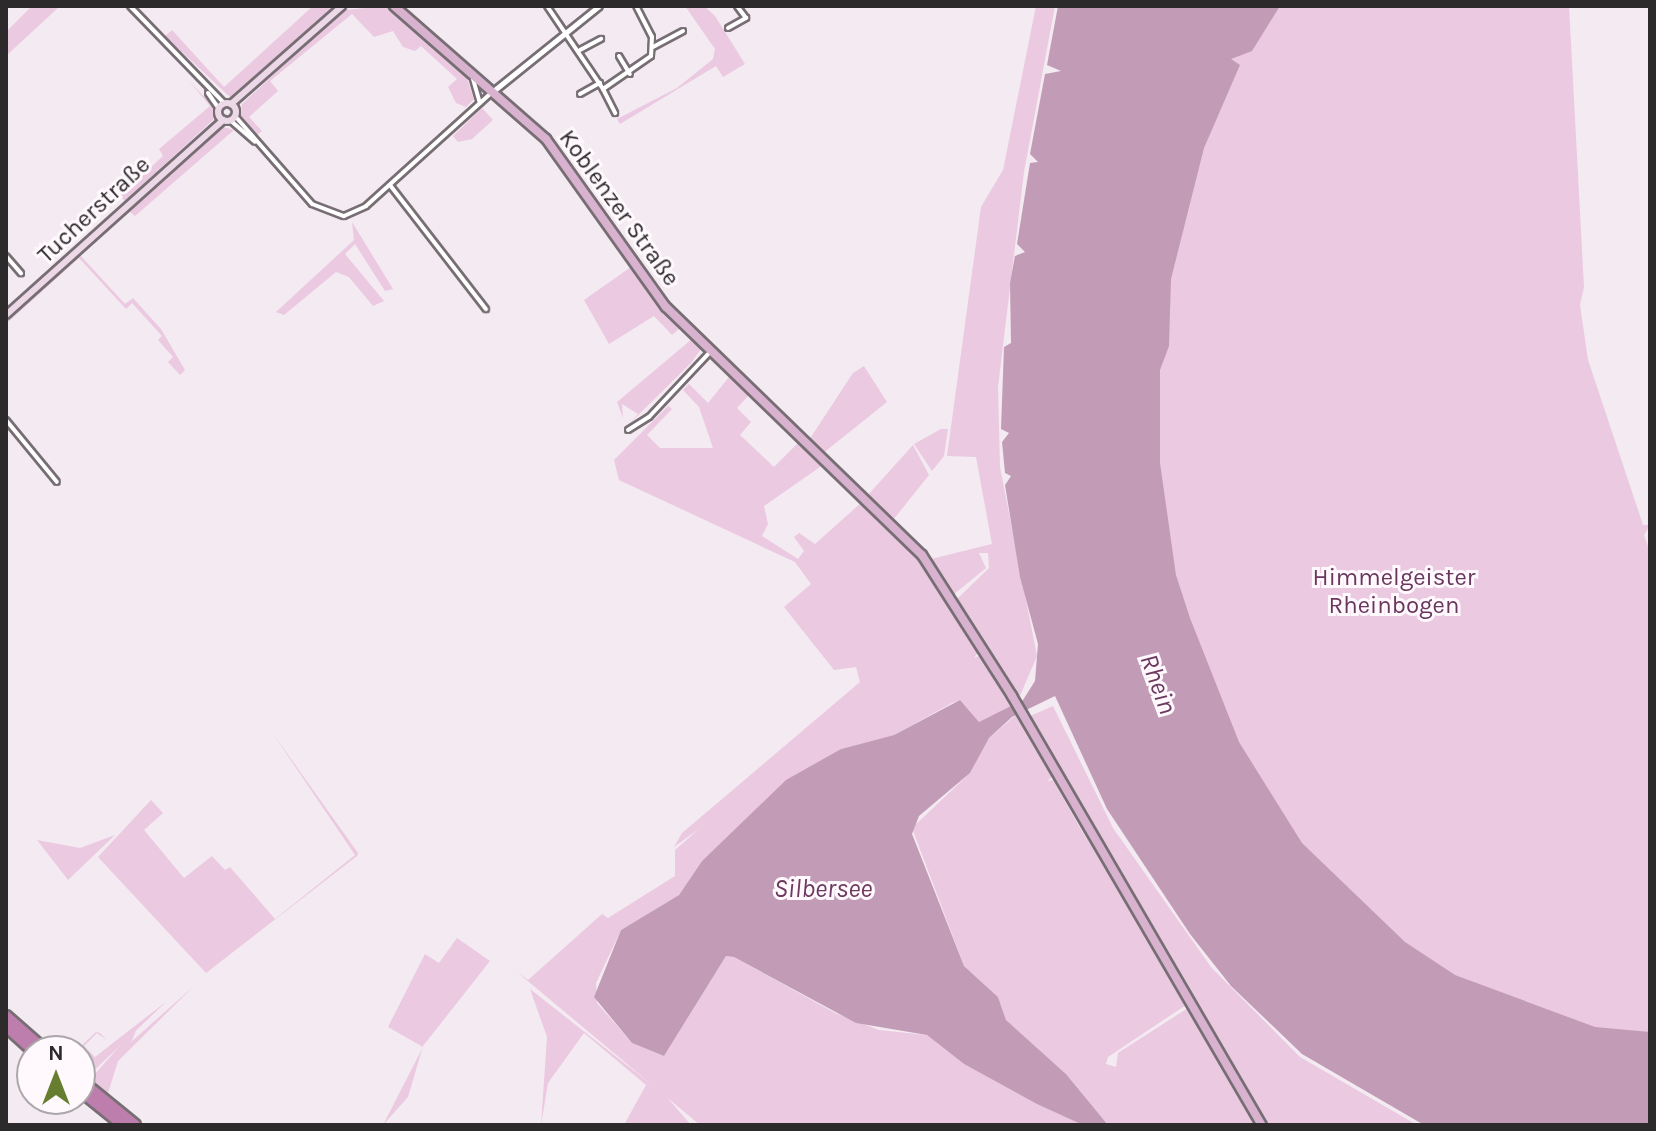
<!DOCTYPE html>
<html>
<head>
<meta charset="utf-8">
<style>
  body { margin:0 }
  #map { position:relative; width:1656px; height:1131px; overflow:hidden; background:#f4eaf1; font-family:Karla,sans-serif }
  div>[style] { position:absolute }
  .green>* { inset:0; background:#ebc9e1 }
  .water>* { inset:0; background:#c29cb7 }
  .roads { filter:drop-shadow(2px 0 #776e74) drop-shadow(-2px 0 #776e74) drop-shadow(0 2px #776e74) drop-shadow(0 -2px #776e74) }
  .minor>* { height:4px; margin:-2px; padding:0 2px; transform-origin:2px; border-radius:2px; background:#fff }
  .tertiary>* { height:5px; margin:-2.5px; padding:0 2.5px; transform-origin:2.5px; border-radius:2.5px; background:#fff }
  .secondary>* { height:6px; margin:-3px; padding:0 3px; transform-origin:3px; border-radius:3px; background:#ecd8e6 }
  .secondary>.ring { margin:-3px; padding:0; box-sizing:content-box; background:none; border:6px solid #ecd8e6; border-radius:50% }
  .primary>* { height:8px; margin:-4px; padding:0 4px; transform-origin:4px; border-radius:4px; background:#d8b2ce }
  .motorway>* { height:10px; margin:-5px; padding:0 5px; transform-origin:5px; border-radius:5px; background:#be7ead }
  span { translate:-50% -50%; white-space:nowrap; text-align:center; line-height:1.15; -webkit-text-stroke:6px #fff9fd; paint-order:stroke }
  .street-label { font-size:24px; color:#2d2a2c }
  .park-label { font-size:24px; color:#69375d }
  .water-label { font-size:26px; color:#6c3a60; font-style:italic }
  .frame { position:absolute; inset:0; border:8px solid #2d2a2c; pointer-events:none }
  .north { position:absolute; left:16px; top:1035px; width:80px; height:80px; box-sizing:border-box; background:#fff9fd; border:2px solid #aba6a9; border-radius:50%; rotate:0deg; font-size:22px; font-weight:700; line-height:32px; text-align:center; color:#2d2a2c }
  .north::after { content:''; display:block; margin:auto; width:28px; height:36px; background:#677e30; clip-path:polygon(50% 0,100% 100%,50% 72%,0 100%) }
</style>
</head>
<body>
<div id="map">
  <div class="green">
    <div style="clip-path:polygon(32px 6px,60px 6px,6px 56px,6px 32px)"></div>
    <div style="clip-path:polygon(313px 6px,334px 6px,232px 99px,165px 36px,172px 30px,224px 87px)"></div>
    <div style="clip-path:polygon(348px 6px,345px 10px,386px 6px,467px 78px,474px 99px,466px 107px,456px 103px,448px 87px,457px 79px,421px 46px,415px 51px,403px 47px,393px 31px,374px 37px,352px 14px,270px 81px,278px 91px,249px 117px,262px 131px,257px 135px,241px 116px,242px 104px)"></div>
    <div style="clip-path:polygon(685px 6px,704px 6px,715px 16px,745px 64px,723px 77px,716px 66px,620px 124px,617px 119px,677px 88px,713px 59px,715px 49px)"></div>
    <div style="clip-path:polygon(1036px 6px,1055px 6px,1024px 172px,998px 387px,1000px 467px,1037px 656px,1019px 698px,956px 600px,989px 568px,988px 553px,979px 553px,986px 568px,953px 595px,903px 532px,931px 559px,992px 544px,976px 457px,947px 456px,981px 207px,1003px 170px)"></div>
    <div style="clip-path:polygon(1174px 6px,1569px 6px,1584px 287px,1580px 305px,1588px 360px,1643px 525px,1650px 525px,1644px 535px,1650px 552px,1650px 1101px,1418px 1018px,1144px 643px)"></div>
    <div style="clip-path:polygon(189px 81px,214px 107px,213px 120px,125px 201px,115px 191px,122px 194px,163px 156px,159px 149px,210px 106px)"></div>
    <div style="clip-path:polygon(482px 108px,493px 120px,472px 139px,458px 142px,453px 136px)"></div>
    <div style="clip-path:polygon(218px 125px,175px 165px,220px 126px,234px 130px,135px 216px,130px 212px,81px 252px,164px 174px,34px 294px,79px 254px,125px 304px,133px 298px,161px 329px,185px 370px,180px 375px,168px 362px,173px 357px,158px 340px,162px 336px,132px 303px,126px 309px,79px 258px,6px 324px,16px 312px,8px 317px)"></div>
    <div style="clip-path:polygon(352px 222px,393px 289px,385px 291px,355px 244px,345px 254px,384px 301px,373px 306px,349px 277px,336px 272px,284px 315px,276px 312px,354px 240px)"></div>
    <div style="clip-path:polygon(631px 267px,680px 328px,672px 335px,654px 316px,609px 344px,584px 300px)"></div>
    <div style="clip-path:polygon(692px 339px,701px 349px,691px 363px,628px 425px,638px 414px,622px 404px,623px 418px,617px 402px)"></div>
    <div style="clip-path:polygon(864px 366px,887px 402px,822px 454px,809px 440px,853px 373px)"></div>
    <div style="clip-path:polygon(729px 377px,749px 395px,737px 408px,751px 422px,740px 435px,774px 467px,799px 442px,823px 465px,764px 506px,768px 524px,762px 536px,798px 559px,804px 551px,794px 537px,799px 533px,815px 544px,862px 502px,923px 564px,979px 651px,974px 658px,981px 655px,1012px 707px,979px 722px,960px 700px,952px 703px,894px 735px,841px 749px,774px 793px,702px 861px,679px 895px,621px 930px,596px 983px,597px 1003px,632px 1043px,664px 1056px,726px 956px,734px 957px,835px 1013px,879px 1030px,927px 1035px,964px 1064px,1083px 1125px,700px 1125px,517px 972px,528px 980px,602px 914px,608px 918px,675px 876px,675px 850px,699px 829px,674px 847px,682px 833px,860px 682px,856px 667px,834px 670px,784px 607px,811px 584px,795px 562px,619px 480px,614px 460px,668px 406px,672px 409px,647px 435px,660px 448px,713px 448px,699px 407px,683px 390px,689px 384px,708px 403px)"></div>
    <div style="clip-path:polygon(941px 429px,948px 429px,944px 456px,932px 471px,914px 444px)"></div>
    <div style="clip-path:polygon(913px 445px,929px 475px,893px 520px,868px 495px)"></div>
    <div style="clip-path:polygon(1053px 706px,1113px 828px,1211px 967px,1300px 1057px,1417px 1125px,1266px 1125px,1028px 717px)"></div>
    <div style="clip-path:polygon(1017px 714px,1052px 777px,1047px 781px,1053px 780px,1091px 847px,1055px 779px,1189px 1003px,1108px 1057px,1106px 1064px,1116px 1067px,1118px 1053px,1191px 1006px,1257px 1125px,1108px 1125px,1066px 1074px,1006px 1020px,998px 997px,964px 966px,912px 828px,970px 773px,987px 740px)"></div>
    <div style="clip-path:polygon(271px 731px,358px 853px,357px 856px,206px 973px,98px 857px,151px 800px,163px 813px,144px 830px,184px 878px,212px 856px,225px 870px,230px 867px,275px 919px,355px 855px)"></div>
    <div style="clip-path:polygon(115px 835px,68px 880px,37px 840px,80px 848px)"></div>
    <div style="clip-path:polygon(457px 938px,490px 961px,423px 1046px,408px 1097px,383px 1125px,423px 1047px,388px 1027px,425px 954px,439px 963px)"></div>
    <div style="clip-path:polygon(194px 986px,118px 1061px,108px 1093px,143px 1125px,89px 1081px,123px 1042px,136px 1031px,131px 1042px)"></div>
    <div style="clip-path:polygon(530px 989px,665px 1095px,691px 1125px,624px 1125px,646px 1085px,584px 1033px,548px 1083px,541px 1125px,547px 1037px)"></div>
    <div style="clip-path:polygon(167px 1001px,86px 1078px,80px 1074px,76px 1051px,96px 1032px,100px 1033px,107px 1040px,97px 1033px,84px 1046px,95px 1057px)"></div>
  </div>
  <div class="water">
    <div style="clip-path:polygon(1058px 6px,1280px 6px,1252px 51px,1231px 59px,1240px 65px,1204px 148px,1171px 279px,1169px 346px,1160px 370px,1160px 463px,1176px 575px,1190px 618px,1239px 742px,1302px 843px,1405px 942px,1455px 975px,1595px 1027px,1650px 1032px,1650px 1125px,1424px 1125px,1302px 1054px,1231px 986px,1190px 934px,1107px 809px,1055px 696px,1012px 717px,989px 738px,970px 773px,919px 816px,912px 834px,964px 966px,998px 997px,1006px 1020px,1066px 1074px,1108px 1125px,1083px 1125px,1037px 1104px,964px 1064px,927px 1035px,856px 1023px,734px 957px,726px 956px,664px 1056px,632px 1043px,594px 997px,621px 930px,679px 895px,702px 861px,786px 780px,841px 749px,894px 735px,960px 700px,979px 722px,1023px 700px,1035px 681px,1038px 644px,1020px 577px,1005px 485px,1011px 476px,1005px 473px,1002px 442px,1009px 433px,1001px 429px,1004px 347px,1011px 343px,1010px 283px,1015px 256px,1025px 252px,1017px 244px,1030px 163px,1038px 162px,1030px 154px,1045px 74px,1061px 71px,1047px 65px)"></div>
  </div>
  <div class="roads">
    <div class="minor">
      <div style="left:130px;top:6px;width:136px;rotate:45.9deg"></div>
      <div style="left:547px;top:6px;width:100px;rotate:56deg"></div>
      <div style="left:603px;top:89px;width:58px;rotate:-34.5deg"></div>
      <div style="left:651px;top:56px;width:19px;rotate:-87deg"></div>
      <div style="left:652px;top:37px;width:35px;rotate:-117deg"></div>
      <div style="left:728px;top:28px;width:21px;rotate:-29deg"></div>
      <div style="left:746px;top:18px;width:15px;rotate:-127deg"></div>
      <div style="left:653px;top:47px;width:34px;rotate:-28deg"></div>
      <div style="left:580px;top:50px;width:24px;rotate:-28deg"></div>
      <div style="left:619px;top:56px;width:21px;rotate:59deg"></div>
      <div style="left:473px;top:79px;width:25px;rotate:74deg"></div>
      <div style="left:603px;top:89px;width:27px;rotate:63deg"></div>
      <div style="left:208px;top:93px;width:19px;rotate:55deg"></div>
      <div style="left:580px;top:94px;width:23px;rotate:-29deg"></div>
      <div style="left:235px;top:116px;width:117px;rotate:48.8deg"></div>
      <div style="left:312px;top:204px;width:34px;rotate:21deg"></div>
      <div style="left:344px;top:216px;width:24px;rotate:-24deg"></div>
      <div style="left:366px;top:206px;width:169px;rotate:-42.1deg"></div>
      <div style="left:230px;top:120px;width:33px;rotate:41deg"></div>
      <div style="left:390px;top:185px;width:157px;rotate:52.3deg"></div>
      <div style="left:6px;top:256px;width:23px;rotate:49deg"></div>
      <div style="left:6px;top:420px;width:80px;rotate:50.6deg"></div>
      <div style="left:628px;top:430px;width:25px;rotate:-32deg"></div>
      <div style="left:649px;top:417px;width:89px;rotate:-46.8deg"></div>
    </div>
    <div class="tertiary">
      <div style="left:492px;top:92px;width:137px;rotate:-38.8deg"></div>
    </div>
    <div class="secondary">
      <div class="ring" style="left:218px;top:103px;width:12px;height:12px"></div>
      <div style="left:231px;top:104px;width:148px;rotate:-41.4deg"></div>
      <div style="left:6px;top:315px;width:292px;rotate:-41.9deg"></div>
    </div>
    <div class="primary">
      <div style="left:394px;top:6px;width:202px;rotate:41.2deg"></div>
      <div style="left:546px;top:139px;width:206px;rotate:54.5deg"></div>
      <div style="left:666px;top:307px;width:356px;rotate:44.1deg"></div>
      <div style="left:922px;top:555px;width:167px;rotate:57.4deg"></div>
      <div style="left:1012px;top:696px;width:497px;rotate:59.8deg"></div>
    </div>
    <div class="motorway">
      <div style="left:6px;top:1016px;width:53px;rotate:41.2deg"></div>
      <div style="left:6px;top:1026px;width:38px;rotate:42deg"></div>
      <div style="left:80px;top:1080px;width:71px;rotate:39.3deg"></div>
      <div style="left:80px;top:1090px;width:55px;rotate:39.1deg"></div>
    </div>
  </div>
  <div class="street-label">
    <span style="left:619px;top:208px;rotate:54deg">Koblenzer Straße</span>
    <span style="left:94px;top:210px;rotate:-43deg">Tucherstraße</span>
  </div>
  <div class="park-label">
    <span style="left:1394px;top:592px">Himmelgeister<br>Rheinbogen</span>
  </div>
  <div class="water-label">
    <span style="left:1158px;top:684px;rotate:70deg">Rhein</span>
    <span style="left:823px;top:889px">Silbersee</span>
  </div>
  <div class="frame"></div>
  <div class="north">N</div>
</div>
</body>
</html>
